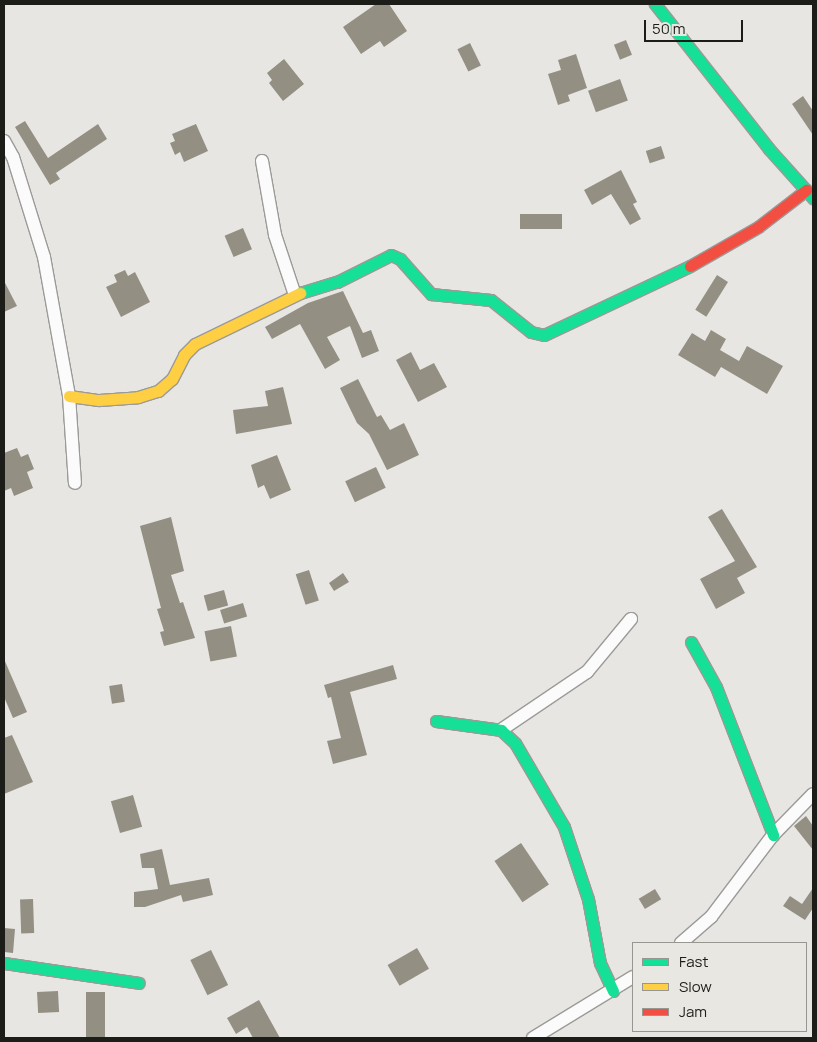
<!DOCTYPE html>
<html>
<head>
<meta charset="utf-8">
<style>
  body { margin:0 }
  #map { position:relative; width:817px; height:1042px; overflow:hidden; background:#e7e6e3; font-family:Manrope,sans-serif }
  div>[style] { position:absolute }
  .building>* { inset:0; background:#939083; transform-origin:0 0 }
  .roads { filter:drop-shadow(1px 0 #9b9a98) drop-shadow(-1px 0 #9b9a98) drop-shadow(0 1px #9b9a98) drop-shadow(0 -1px #9b9a98) }
  .street>* { height:12px; margin:-6px; padding:0 6px; transform-origin:6px; border-radius:6px; background:#fbfbfb }
  .fast>* { height:11px; margin:-5.5px; padding:0 5.5px; transform-origin:5.5px; border-radius:5.5px; background:#16e098 }
  .slow>* { height:11px; margin:-5.5px; padding:0 5.5px; transform-origin:5.5px; border-radius:5.5px; background:#ffcf43 }
  .jam>* { height:11px; margin:-5.5px; padding:0 5.5px; transform-origin:5.5px; border-radius:5.5px; background:#f24e42 }
  span { translate:-50% -50%; white-space:nowrap; text-align:center; line-height:1.15; -webkit-text-stroke:5px #e9e7e1; paint-order:stroke }
  .frame { position:absolute; inset:0; border:5px solid #1c1c19; pointer-events:none }
  .legend { position:absolute; left:632px; top:942px; width:175px; height:90px; box-sizing:border-box; background:#e9e7e1; border:1px solid #979691; margin:0; padding:6px 9px; list-style:none; font-size:15px; color:#1c1c19 }
  .legend li { display:flex; align-items:center; gap:10px; height:25px }
  .legend b { width:25px; border:1px solid #979691 }
  .scale { position:absolute; left:644px; top:20px; width:99px; height:22px; box-sizing:border-box; border:2px solid #1c1c19; border-top:0; padding-left:6px; font-size:15px; line-height:18px; white-space:nowrap; color:#1c1c19; -webkit-text-stroke:4px #e9e7e1; paint-order:stroke }
</style>
</head>
<body>
<div id="map">
  <div class="building">
    <div style="clip-path:polygon(376px 4px,389px 4px,407px 31px,384px 47px,380px 41px,361px 54px,343px 27px)"></div>
    <div style="left:626px;top:40px;width:16px;height:13px;rotate:68deg"></div>
    <div style="left:470px;top:43px;width:25px;height:14px;rotate:64deg"></div>
    <div style="clip-path:polygon(576px 54px,587px 88px,568px 95px,570px 101px,558px 105px,548px 74px,561px 70px,558px 60px)"></div>
    <div style="clip-path:polygon(284px 59px,304px 84px,283px 101px,269px 83px,272px 80px,267px 73px)"></div>
    <div style="left:620px;top:79px;width:23px;height:34px;rotate:70deg"></div>
    <div style="clip-path:polygon(803px 96px,813px 111px,813px 135px,792px 104px)"></div>
    <div style="clip-path:polygon(25px 121px,48px 158px,98px 124px,107px 139px,56px 173px,60px 179px,50px 185px,15px 127px)"></div>
    <div style="clip-path:polygon(196px 124px,208px 151px,184px 162px,180px 152px,175px 155px,170px 143px,175px 141px,172px 134px)"></div>
    <div style="left:661px;top:146px;width:13px;height:16px;rotate:72deg"></div>
    <div style="clip-path:polygon(621px 170px,637px 202px,633px 204px,641px 219px,630px 225px,611px 194px,592px 205px,584px 190px)"></div>
    <div style="left:562px;top:214px;width:15px;height:42px;rotate:90deg"></div>
    <div style="left:243px;top:228px;width:23px;height:20px;rotate:67deg"></div>
    <div style="clip-path:polygon(125px 270px,128px 276px,135px 272px,150px 302px,121px 317px,106px 287px,117px 282px,114px 275px)"></div>
    <div style="left:717px;top:275px;width:13px;height:41px;rotate:32deg"></div>
    <div style="clip-path:polygon(4px 281px,17px 306px,4px 312px)"></div>
    <div style="clip-path:polygon(343px 291px,363px 333px,371px 330px,379px 351px,362px 358px,350px 326px,327px 337px,340px 360px,325px 369px,300px 324px,272px 339px,265px 327px,308px 303px)"></div>
    <div style="clip-path:polygon(711px 330px,726px 339px,720px 350px,739px 361px,747px 346px,783px 366px,767px 394px,721px 367px,715px 377px,678px 355px,692px 333px,705px 341px)"></div>
    <div style="clip-path:polygon(411px 352px,420px 370px,434px 363px,447px 387px,418px 402px,396px 360px)"></div>
    <div style="clip-path:polygon(358px 379px,377px 417px,381px 415px,390px 430px,404px 423px,419px 455px,387px 470px,369px 434px,357px 423px,340px 388px)"></div>
    <div style="clip-path:polygon(283px 387px,292px 424px,236px 434px,233px 410px,268px 406px,265px 391px)"></div>
    <div style="clip-path:polygon(17px 448px,21px 457px,28px 454px,34px 469px,27px 472px,33px 488px,14px 496px,11px 488px,4px 491px,4px 453px)"></div>
    <div style="clip-path:polygon(277px 455px,291px 490px,270px 499px,264px 485px,258px 488px,251px 465px)"></div>
    <div style="left:376px;top:467px;width:23px;height:34px;rotate:65deg"></div>
    <div style="clip-path:polygon(722px 509px,757px 567px,737px 578px,745px 593px,716px 609px,700px 579px,735px 561px,708px 517px)"></div>
    <div style="clip-path:polygon(171px 517px,184px 571px,171px 575px,180px 603px,183px 602px,195px 638px,164px 646px,160px 632px,164px 631px,157px 609px,161px 608px,140px 526px)"></div>
    <div style="left:309px;top:570px;width:32px;height:14px;rotate:72deg"></div>
    <div style="clip-path:polygon(343px 573px,349px 582px,334px 591px,329px 583px)"></div>
    <div style="left:224px;top:590px;width:16px;height:21px;rotate:75deg"></div>
    <div style="left:243px;top:603px;width:14px;height:24px;rotate:73deg"></div>
    <div style="left:231px;top:626px;width:31px;height:27px;rotate:79deg"></div>
    <div style="clip-path:polygon(4px 659px,27px 712px,13px 718px,4px 697px)"></div>
    <div style="clip-path:polygon(393px 665px,397px 679px,350px 692px,367px 755px,333px 764px,327px 741px,341px 738px,331px 697px,328px 698px,324px 685px)"></div>
    <div style="left:122px;top:684px;width:18px;height:13px;rotate:81deg"></div>
    <div style="clip-path:polygon(12px 735px,33px 782px,4px 794px,4px 738px)"></div>
    <div style="left:133px;top:795px;width:33px;height:23px;rotate:74deg"></div>
    <div style="clip-path:polygon(806px 816px,813px 826px,813px 850px,794px 826px)"></div>
    <div style="left:521px;top:843px;width:50px;height:32px;rotate:56deg"></div>
    <div style="clip-path:polygon(162px 849px,170px 885px,209px 878px,213px 895px,183px 902px,181px 895px,145px 907px,134px 907px,134px 892px,158px 889px,154px 868px,142px 868px,140px 854px)"></div>
    <div style="clip-path:polygon(813px 888px,813px 908px,805px 920px,783px 906px,790px 896px,802px 904px)"></div>
    <div style="left:655px;top:889px;width:12px;height:19px;rotate:59deg"></div>
    <div style="left:33px;top:899px;width:34px;height:13px;rotate:88deg"></div>
    <div style="clip-path:polygon(4px 928px,15px 929px,13px 953px,4px 952px)"></div>
    <div style="left:417px;top:948px;width:24px;height:34px;rotate:60deg"></div>
    <div style="left:211px;top:950px;width:39px;height:23px;rotate:64deg"></div>
    <div style="left:58px;top:991px;width:21px;height:21px;rotate:87deg"></div>
    <div style="left:86px;top:992px;width:19px;height:46px"></div>
    <div style="clip-path:polygon(259px 1000px,280px 1038px,253px 1038px,247px 1027px,236px 1034px,227px 1018px)"></div>
  </div>
  <div class="roads">
    <div class="street">
      <div style="left:4px;top:141px;width:18px;rotate:61deg"></div>
      <div style="left:13px;top:157px;width:105px;rotate:72.8deg"></div>
      <div style="left:44px;top:257px;width:141px;rotate:79.8deg"></div>
      <div style="left:69px;top:396px;width:87px;rotate:86.1deg"></div>
      <div style="left:262px;top:161px;width:75px;rotate:80deg"></div>
      <div style="left:275px;top:235px;width:63px;rotate:71.6deg"></div>
      <div style="left:501px;top:730px;width:104px;rotate:-34deg"></div>
      <div style="left:587px;top:672px;width:69px;rotate:-50.3deg"></div>
      <div style="left:681px;top:943px;width:40px;rotate:-41deg"></div>
      <div style="left:711px;top:917px;width:103px;rotate:-52.9deg"></div>
      <div style="left:773px;top:835px;width:57px;rotate:-45.7deg"></div>
      <div style="left:533px;top:1038px;width:117px;rotate:-31.4deg"></div>
    </div>
    <div class="fast">
      <div style="left:655px;top:4px;width:184px;rotate:51.8deg"></div>
      <div style="left:769px;top:149px;width:66px;rotate:48.1deg"></div>
      <div style="left:300px;top:293px;width:39px;rotate:-17deg"></div>
      <div style="left:337px;top:282px;width:60px;rotate:-26.6deg"></div>
      <div style="left:391px;top:255px;width:10px;rotate:24deg"></div>
      <div style="left:400px;top:259px;width:47px;rotate:48.5deg"></div>
      <div style="left:431px;top:294px;width:60px;rotate:5.7deg"></div>
      <div style="left:491px;top:300px;width:51px;rotate:38.7deg"></div>
      <div style="left:531px;top:332px;width:13px;rotate:13deg"></div>
      <div style="left:544px;top:335px;width:161px;rotate:-25.3deg"></div>
      <div style="left:691px;top:642px;width:51px;rotate:60.9deg"></div>
      <div style="left:716px;top:687px;width:159px;rotate:68.9deg"></div>
      <div style="left:436px;top:721px;width:66px;rotate:7.9deg"></div>
      <div style="left:501px;top:730px;width:19px;rotate:43deg"></div>
      <div style="left:515px;top:743px;width:97px;rotate:59.7deg"></div>
      <div style="left:564px;top:827px;width:76px;rotate:71.6deg"></div>
      <div style="left:588px;top:899px;width:65px;rotate:79.4deg"></div>
      <div style="left:600px;top:963px;width:31px;rotate:65deg"></div>
      <div style="left:4px;top:963px;width:136px;rotate:8.4deg"></div>
    </div>
    <div class="slow">
      <div style="left:69px;top:396px;width:30px;rotate:8deg"></div>
      <div style="left:99px;top:400px;width:39px;rotate:-4deg"></div>
      <div style="left:138px;top:397px;width:21px;rotate:-17deg"></div>
      <div style="left:158px;top:391px;width:18px;rotate:-41deg"></div>
      <div style="left:172px;top:379px;width:27px;rotate:-63deg"></div>
      <div style="left:184px;top:355px;width:16px;rotate:-45deg"></div>
      <div style="left:195px;top:344px;width:117px;rotate:-25.9deg"></div>
    </div>
    <div class="jam">
      <div style="left:690px;top:266px;width:78px;rotate:-29.8deg"></div>
      <div style="left:758px;top:227px;width:61px;rotate:-37.6deg"></div>
    </div>
  </div>
  <div class="frame"></div>
  <ul class="legend">
  <li><b style="height:6px;background:#16e098"></b>Fast</li>
  <li><b style="height:6px;background:#ffcf43"></b>Slow</li>
  <li><b style="height:6px;background:#f24e42"></b>Jam</li>
  </ul>
  <div class="scale">50 m</div>
</div>
</body>
</html>
